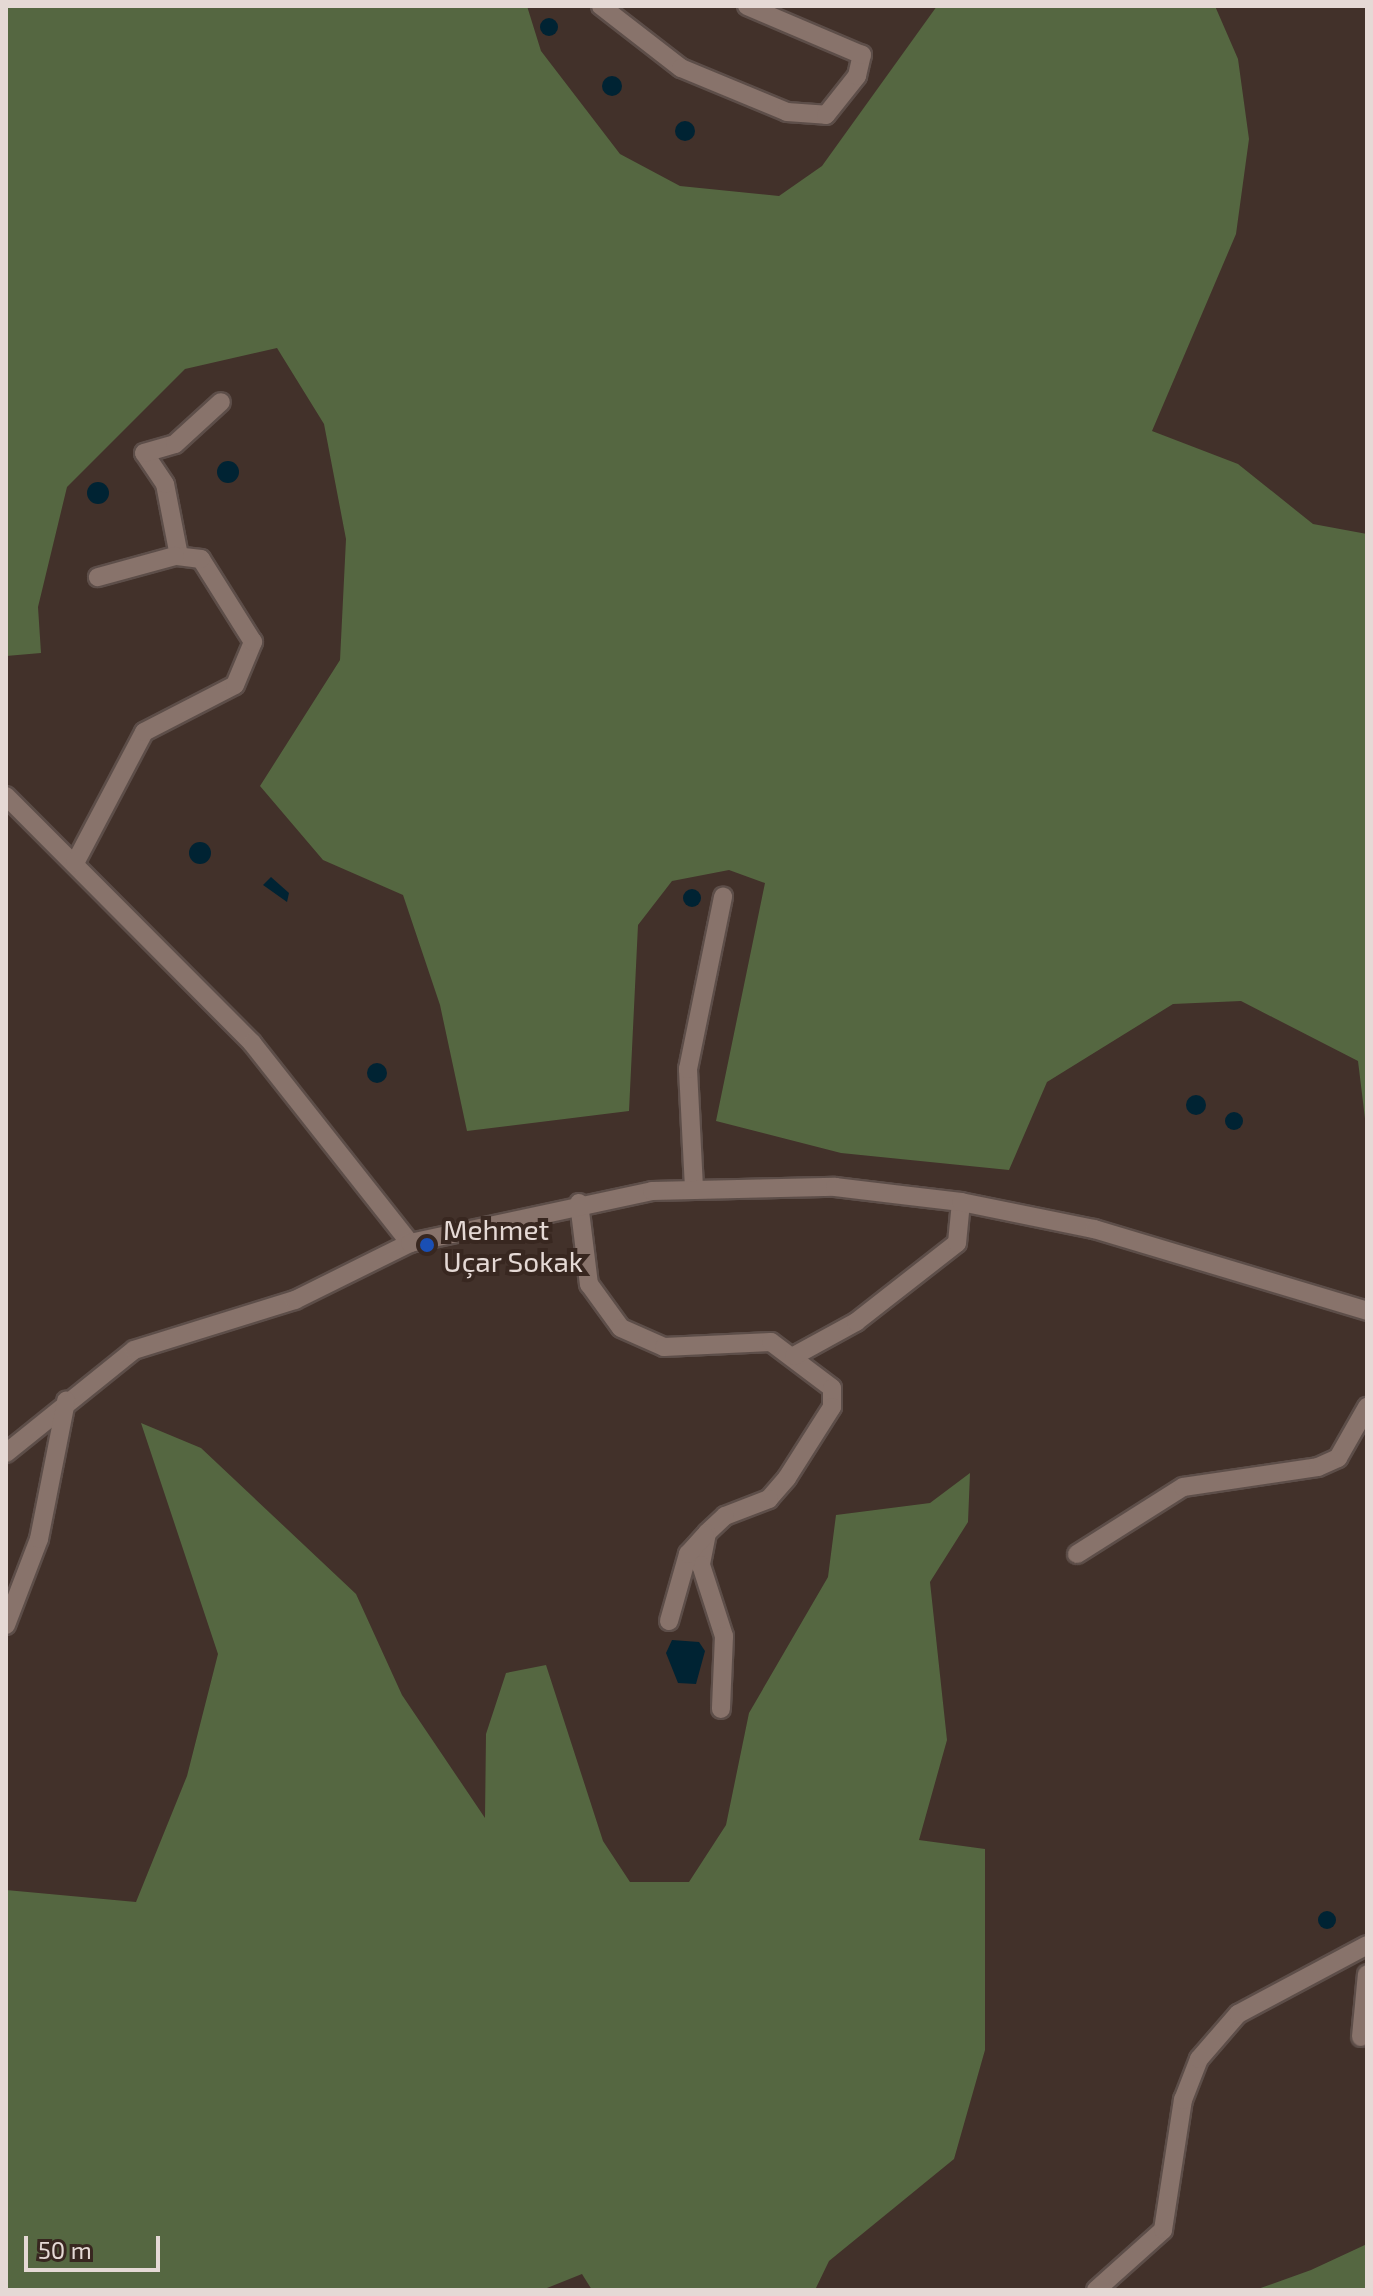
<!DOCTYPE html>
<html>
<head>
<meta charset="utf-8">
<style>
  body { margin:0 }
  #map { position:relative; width:1373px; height:2296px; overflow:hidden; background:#42312a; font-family:"Exo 2",sans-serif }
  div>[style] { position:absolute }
  .forest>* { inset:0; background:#556741 }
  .water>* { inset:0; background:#002333 }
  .round { border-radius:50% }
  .roads { filter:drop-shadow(2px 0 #5d4e49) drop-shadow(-2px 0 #5d4e49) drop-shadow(0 2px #5d4e49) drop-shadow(0 -2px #5d4e49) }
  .minor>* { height:18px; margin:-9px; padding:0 9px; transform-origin:9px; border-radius:9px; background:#88736b }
  .dots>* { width:22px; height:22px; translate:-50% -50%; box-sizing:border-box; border:4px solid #382720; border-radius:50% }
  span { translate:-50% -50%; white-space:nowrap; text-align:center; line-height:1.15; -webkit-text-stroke:8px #382720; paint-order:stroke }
  .poi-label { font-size:28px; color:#e5d9d5 }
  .left { translate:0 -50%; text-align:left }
  .frame { position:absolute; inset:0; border:8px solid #e5d9d5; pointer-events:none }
  .scale { position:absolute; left:24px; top:2236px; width:136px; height:36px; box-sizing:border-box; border:4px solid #e5d9d5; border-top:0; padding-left:10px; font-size:24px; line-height:28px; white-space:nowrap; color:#e5d9d5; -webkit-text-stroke:6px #382720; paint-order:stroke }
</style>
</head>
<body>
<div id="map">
  <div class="forest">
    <div style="clip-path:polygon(6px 6px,527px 6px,541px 51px,620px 154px,680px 186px,779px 196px,822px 166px,937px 6px,1215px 6px,1238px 59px,1249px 139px,1236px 234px,1152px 431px,1238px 464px,1313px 524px,1367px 534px,1367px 1135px,1358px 1061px,1241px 1001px,1173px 1004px,1047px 1082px,1009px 1170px,841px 1153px,716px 1121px,765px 883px,729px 870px,672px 881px,638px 925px,629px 1111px,467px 1131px,440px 1005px,403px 895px,323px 860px,260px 786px,340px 660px,346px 539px,324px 424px,277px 348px,185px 369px,67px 487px,38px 607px,41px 653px,6px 656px)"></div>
    <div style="clip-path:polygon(141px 1423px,201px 1448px,356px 1594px,402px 1695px,485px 1818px,486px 1734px,506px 1673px,546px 1665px,603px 1841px,630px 1882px,689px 1882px,726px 1825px,749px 1713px,828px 1577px,836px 1515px,930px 1503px,970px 1473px,968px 1522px,930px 1582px,947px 1740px,919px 1840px,985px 1849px,985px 2050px,954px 2159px,829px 2261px,815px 2290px,592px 2290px,582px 2274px,542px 2290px,6px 2290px,6px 1890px,136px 1902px,187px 1776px,218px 1654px)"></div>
    <div style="clip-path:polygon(1367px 2244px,1367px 2290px,1255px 2290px,1311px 2270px)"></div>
  </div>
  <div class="water">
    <div class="round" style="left:540px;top:18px;width:18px;height:18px"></div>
    <div class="round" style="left:602px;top:76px;width:20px;height:20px"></div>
    <div class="round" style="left:675px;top:121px;width:20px;height:20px"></div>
    <div class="round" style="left:217px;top:461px;width:22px;height:22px"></div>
    <div class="round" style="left:87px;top:482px;width:22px;height:22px"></div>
    <div class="round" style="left:189px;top:842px;width:22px;height:22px"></div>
    <div style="clip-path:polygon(271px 877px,289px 893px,287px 902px,263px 885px)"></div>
    <div class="round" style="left:683px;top:889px;width:18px;height:18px"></div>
    <div class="round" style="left:367px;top:1063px;width:20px;height:20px"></div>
    <div class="round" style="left:1186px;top:1095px;width:20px;height:20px"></div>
    <div class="round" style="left:1225px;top:1112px;width:18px;height:18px"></div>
    <div style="clip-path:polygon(672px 1640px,699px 1642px,705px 1651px,696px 1684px,678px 1683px,666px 1653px)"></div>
    <div class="round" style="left:1318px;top:1911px;width:18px;height:18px"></div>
  </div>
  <div class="roads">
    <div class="minor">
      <div style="left:601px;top:6px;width:101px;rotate:37.8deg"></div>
      <div style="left:681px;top:68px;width:115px;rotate:22.5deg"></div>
      <div style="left:787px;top:112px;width:39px;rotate:4deg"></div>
      <div style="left:826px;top:115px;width:50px;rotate:-51.5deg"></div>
      <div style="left:857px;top:76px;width:22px;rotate:-77deg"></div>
      <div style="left:862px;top:55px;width:125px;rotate:-156.9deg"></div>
      <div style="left:179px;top:556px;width:73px;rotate:-101deg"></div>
      <div style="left:165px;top:484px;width:37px;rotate:-124deg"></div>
      <div style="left:144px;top:453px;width:32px;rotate:-16deg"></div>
      <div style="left:175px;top:444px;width:62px;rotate:-42.4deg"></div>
      <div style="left:6px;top:796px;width:349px;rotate:45.1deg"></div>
      <div style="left:252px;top:1043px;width:255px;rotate:51.7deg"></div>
      <div style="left:75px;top:863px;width:148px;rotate:-62.2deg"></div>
      <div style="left:144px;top:732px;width:102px;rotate:-27.3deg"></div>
      <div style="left:235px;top:685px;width:47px;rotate:-67.3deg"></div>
      <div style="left:253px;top:642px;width:98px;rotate:-122.1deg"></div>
      <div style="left:201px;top:559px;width:26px;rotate:-173deg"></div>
      <div style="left:175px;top:556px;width:80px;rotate:164.7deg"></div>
      <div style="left:694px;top:1188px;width:119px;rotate:-92.9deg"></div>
      <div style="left:688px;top:1069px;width:176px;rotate:-78.5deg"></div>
      <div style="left:579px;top:1203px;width:82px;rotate:83deg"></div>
      <div style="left:589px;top:1284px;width:54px;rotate:54deg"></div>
      <div style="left:621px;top:1328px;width:47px;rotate:23.8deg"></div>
      <div style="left:664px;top:1347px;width:107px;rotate:-2.7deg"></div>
      <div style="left:771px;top:1342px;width:76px;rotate:37deg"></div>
      <div style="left:832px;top:1388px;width:19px;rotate:90deg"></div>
      <div style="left:832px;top:1407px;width:84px;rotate:122.4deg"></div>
      <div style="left:787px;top:1478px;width:28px;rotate:131deg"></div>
      <div style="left:769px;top:1499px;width:47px;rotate:158.9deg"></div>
      <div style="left:725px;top:1516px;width:25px;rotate:137deg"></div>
      <div style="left:707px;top:1533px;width:33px;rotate:101deg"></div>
      <div style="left:701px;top:1565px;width:75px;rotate:72.1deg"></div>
      <div style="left:724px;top:1636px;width:73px;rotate:92.4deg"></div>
      <div style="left:794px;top:1356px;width:71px;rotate:-28.7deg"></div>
      <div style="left:856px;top:1322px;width:128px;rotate:-38deg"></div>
      <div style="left:957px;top:1243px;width:41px;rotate:-84.4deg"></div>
      <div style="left:6px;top:1453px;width:164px;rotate:-38.8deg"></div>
      <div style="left:134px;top:1350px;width:169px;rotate:-17.3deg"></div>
      <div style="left:295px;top:1300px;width:128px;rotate:-26.4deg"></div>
      <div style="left:410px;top:1243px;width:248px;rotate:-12.1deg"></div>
      <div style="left:652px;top:1191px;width:183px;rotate:-1.3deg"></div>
      <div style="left:835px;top:1187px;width:127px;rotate:6.8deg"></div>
      <div style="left:961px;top:1202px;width:136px;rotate:11.5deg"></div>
      <div style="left:1094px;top:1229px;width:285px;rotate:16.7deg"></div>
      <div style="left:1077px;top:1554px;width:125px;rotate:-32.3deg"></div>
      <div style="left:1183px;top:1487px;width:136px;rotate:-8.4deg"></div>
      <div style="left:1318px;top:1467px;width:22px;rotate:-24deg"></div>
      <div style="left:1338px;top:1458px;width:59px;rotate:-60.4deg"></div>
      <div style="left:669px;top:1621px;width:70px;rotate:-74.2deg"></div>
      <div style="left:688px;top:1554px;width:25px;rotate:-48deg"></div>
      <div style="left:6px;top:1625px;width:92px;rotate:-69deg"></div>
      <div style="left:39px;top:1539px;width:141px;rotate:-78.9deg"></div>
      <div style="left:1361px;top:2037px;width:63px;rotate:-84.6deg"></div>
      <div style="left:1096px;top:2290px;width:90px;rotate:-41.8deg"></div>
      <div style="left:1163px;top:2230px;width:132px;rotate:-81.3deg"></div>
      <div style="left:1183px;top:2100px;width:44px;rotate:-68.7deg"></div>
      <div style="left:1199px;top:2059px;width:60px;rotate:-49.1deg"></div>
      <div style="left:1238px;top:2014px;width:146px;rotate:-28.1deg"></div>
    </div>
  </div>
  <div class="dots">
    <div style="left:427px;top:1245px;background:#1a4fb4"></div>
  </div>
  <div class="poi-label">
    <span class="left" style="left:443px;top:1245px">Mehmet<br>Uçar Sokak</span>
  </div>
  <div class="frame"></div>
  <div class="scale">50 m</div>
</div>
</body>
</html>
